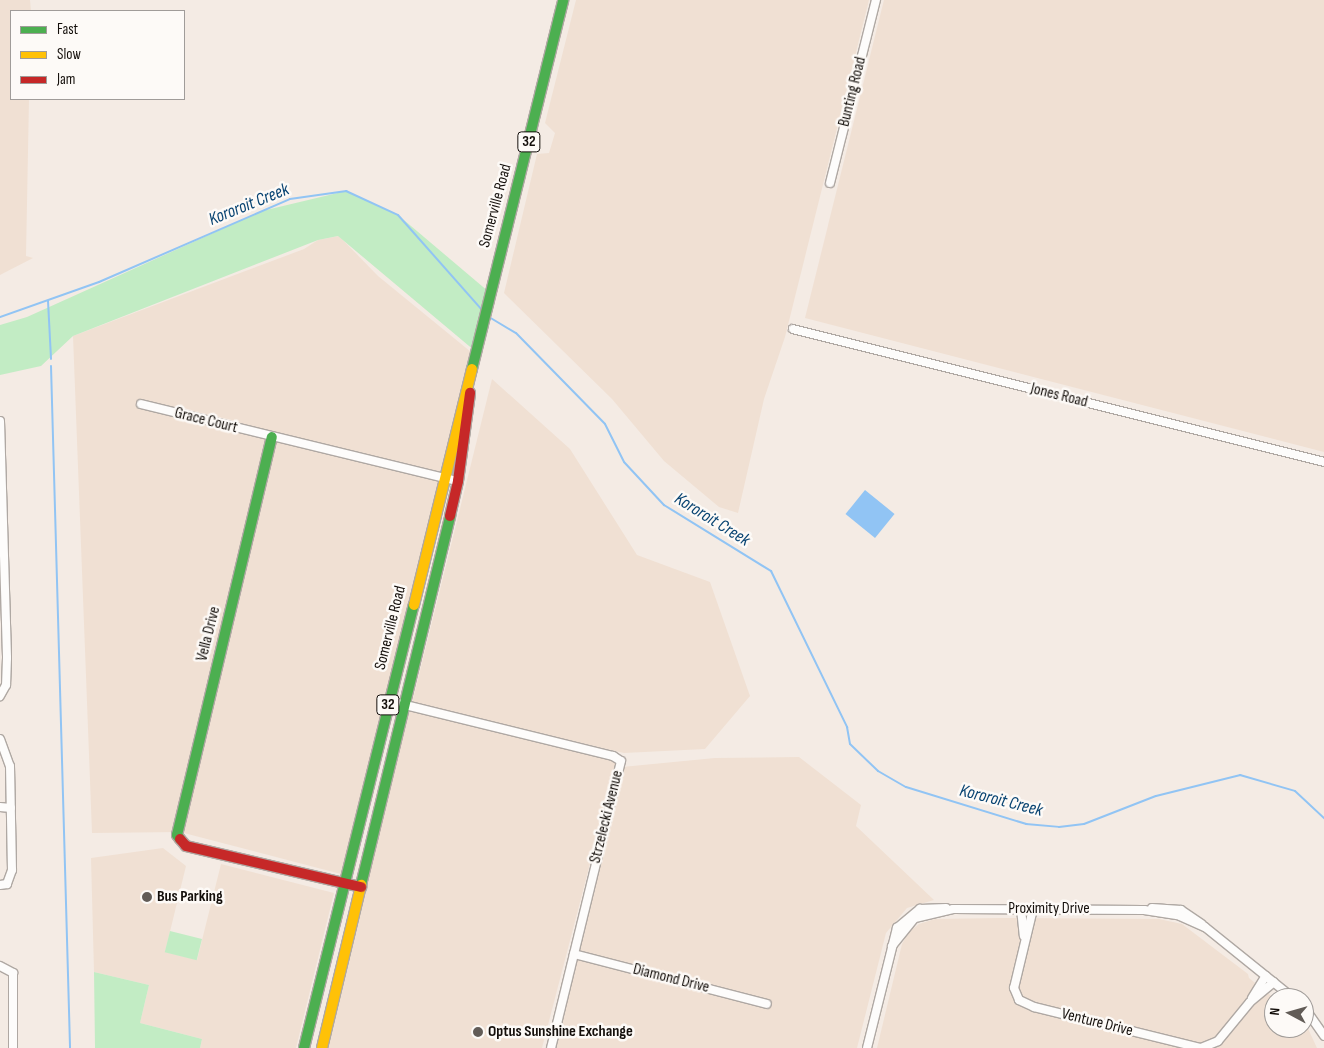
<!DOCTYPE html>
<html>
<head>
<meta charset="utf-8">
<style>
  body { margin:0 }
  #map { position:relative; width:1324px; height:1048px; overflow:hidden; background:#f4ebe4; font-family:"Sofia Sans Condensed",sans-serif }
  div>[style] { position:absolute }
  .built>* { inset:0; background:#f0e0d3 }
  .green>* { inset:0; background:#c2ecc4; transform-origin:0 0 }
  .water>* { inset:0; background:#91c4f4; transform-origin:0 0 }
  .stream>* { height:2px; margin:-1px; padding:0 1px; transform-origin:1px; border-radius:1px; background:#91c4f4 }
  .roads { filter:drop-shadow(1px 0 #afa8a3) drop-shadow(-1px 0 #afa8a3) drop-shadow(0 1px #afa8a3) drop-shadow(0 -1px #afa8a3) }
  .street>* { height:8px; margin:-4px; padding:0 4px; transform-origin:4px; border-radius:4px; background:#fdfcfb }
  .fast>* { height:10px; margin:-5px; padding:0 5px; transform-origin:5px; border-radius:5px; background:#4caf50 }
  .slow>* { height:10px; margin:-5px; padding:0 5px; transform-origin:5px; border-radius:5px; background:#ffc107 }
  .jam>* { height:10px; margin:-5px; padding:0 5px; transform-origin:5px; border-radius:5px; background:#c62828 }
  .dots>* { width:14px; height:14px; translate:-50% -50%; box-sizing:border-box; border:2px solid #fdfaf7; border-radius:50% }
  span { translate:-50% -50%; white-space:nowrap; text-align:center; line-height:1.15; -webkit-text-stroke:5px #fdfaf7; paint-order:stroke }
  .shield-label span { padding:1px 4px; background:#fdfaf7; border:1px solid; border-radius:4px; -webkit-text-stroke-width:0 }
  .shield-label { font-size:15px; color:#140f0b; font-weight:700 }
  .street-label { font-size:16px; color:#140f0b }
  .poi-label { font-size:16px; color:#140f0b; font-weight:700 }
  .left { translate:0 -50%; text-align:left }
  .water-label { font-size:18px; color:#094472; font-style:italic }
  .legend { position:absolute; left:10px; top:10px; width:175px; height:90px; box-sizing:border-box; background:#fdfaf7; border:1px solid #a09c99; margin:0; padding:6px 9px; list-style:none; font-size:15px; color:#140f0b }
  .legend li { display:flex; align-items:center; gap:10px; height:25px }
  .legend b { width:25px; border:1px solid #a09c99 }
  .north { position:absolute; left:1264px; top:988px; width:50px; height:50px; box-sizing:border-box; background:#fdfaf7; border:1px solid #a09c99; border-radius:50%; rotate:276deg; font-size:14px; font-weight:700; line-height:20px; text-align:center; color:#140f0b }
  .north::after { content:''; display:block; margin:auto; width:18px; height:22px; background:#625c57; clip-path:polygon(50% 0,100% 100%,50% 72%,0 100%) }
</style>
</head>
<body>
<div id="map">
  <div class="built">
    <div style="clip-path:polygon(0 0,30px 0,31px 11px,11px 11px,11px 99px,29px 99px,26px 256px,33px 258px,0 275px)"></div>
    <div style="clip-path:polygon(576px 0,869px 0,785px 337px,764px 399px,738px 513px,719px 507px,664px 461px,612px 399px,504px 293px,537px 154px,549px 153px,555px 133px,545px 123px)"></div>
    <div style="clip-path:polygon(884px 0,1324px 0,1324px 452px,805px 318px)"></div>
    <div style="clip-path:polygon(339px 236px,378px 276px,471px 352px,341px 874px,180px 832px,92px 833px,73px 336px,304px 249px,318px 240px)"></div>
    <div style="clip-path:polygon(492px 379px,570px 449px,637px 555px,710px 582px,750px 696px,705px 749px,624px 753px,412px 703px)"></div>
    <div style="clip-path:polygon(408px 709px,617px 760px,542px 1048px,327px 1048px)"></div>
    <div style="clip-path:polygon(799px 757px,861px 805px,856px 826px,934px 900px,907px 908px,886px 933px,857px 1048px,553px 1048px,622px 767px,715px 758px)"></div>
    <div style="clip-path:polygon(163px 848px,186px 866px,165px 952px,197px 960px,221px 864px,334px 893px,296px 1048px,200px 1048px,202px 1039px,140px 1023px,149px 985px,94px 972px,91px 858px)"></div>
    <div style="clip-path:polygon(1000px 918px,1159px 919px,1182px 924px,1248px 974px,1249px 978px,1274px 998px,1274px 1028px,1304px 1028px,1304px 1020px,1317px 1048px,877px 1048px,902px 944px,909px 932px,919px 924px,935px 919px)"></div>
  </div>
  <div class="green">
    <div style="clip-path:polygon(346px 191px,398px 215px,489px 292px,475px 351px,338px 236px,318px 240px,73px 336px,41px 366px,0 375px,0 325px,27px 317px,262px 211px)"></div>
    <div style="left:170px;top:931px;width:33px;height:22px;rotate:14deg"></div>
    <div style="clip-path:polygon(94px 972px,149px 985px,140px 1023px,202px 1039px,200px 1048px,95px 1048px)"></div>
  </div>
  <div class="water">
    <div style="left:865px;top:490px;width:38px;height:31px;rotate:39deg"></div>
  </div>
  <div class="stream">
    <div style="left:48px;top:301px;width:58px;rotate:87deg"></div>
    <div style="left:0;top:317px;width:105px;rotate:-19.5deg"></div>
    <div style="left:99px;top:282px;width:208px;rotate:-23.5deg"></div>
    <div style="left:290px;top:199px;width:57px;rotate:-8.1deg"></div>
    <div style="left:346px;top:191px;width:57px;rotate:24.8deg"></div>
    <div style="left:398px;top:215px;width:127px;rotate:48.5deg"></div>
    <div style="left:489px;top:317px;width:31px;rotate:31deg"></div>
    <div style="left:516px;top:333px;width:127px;rotate:45.6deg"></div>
    <div style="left:605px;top:424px;width:42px;rotate:63.4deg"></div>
    <div style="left:624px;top:462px;width:59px;rotate:47.1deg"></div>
    <div style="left:664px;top:505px;width:126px;rotate:31.7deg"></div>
    <div style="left:771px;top:571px;width:174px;rotate:64deg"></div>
    <div style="left:847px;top:727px;width:17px;rotate:80deg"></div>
    <div style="left:850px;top:744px;width:39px;rotate:44deg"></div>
    <div style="left:878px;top:771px;width:32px;rotate:30deg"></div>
    <div style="left:906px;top:787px;width:126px;rotate:17.1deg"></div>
    <div style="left:1026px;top:824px;width:33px;rotate:5deg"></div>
    <div style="left:1059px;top:827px;width:25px;rotate:-7deg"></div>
    <div style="left:1084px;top:824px;width:77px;rotate:-21.3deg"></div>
    <div style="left:1156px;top:796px;width:87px;rotate:-14deg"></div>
    <div style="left:1240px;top:775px;width:57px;rotate:16.2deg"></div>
    <div style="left:1295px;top:791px;width:40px;rotate:43deg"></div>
    <div style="left:51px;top:366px;width:682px;rotate:88.4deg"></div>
  </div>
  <div class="roads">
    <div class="street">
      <div style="left:830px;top:183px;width:189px;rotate:-75.9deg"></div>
      <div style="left:793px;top:329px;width:547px;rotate:14.06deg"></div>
      <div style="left:141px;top:404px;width:326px;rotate:13.7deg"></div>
      <div style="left:0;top:421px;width:237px;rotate:88.3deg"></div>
      <div style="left:7px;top:658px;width:27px;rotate:92deg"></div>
      <div style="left:6px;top:685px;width:13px;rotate:119deg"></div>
      <div style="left:389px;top:701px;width:231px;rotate:13.8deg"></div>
      <div style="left:613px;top:756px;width:9px;rotate:32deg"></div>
      <div style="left:621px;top:761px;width:295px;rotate:103.7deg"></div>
      <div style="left:0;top:739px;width:29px;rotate:70deg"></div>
      <div style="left:10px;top:766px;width:104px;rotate:88.9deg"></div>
      <div style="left:12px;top:870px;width:15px;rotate:110deg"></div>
      <div style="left:7px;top:884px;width:7px;rotate:172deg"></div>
      <div style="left:0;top:807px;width:11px;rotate:5deg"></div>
      <div style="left:1152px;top:908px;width:29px;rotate:4deg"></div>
      <div style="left:1181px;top:910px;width:25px;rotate:34deg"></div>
      <div style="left:1021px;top:909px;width:27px;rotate:84deg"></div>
      <div style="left:1033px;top:909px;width:81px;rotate:103.5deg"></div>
      <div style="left:1014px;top:988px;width:13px;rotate:67deg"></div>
      <div style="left:1019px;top:1000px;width:17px;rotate:25deg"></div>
      <div style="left:1034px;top:1007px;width:172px;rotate:13.8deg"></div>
      <div style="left:1201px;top:1048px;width:18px;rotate:-22deg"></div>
      <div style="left:1218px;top:1041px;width:50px;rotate:-50.6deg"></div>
      <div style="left:1250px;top:1002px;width:31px;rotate:-40deg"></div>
      <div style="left:892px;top:946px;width:36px;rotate:-51deg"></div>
      <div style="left:915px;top:918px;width:39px;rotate:-13deg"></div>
      <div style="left:953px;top:909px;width:191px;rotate:0.3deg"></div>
      <div style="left:1144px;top:910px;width:36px;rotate:9deg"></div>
      <div style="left:1180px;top:916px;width:27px;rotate:24deg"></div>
      <div style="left:1205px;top:927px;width:113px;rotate:38.9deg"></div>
      <div style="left:574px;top:954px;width:199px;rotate:14.5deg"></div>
      <div style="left:0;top:966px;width:15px;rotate:28deg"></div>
      <div style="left:13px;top:973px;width:75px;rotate:90deg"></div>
      <div style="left:1252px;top:998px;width:26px;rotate:-58deg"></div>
      <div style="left:1304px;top:1007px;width:35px;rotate:55deg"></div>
      <div style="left:867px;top:1048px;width:124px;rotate:-76deg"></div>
      <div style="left:897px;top:928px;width:30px;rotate:-40deg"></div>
      <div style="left:920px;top:909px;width:26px;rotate:-2deg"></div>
    </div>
    <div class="fast">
      <div style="left:472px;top:369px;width:380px;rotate:-76.1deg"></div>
      <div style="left:180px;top:839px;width:5px;rotate:-127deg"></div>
      <div style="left:177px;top:835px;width:409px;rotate:-76.6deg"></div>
      <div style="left:361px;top:885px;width:380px;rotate:-76.4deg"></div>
      <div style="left:304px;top:1048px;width:456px;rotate:-76.1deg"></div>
    </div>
    <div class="slow">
      <div style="left:414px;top:605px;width:243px;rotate:-76.2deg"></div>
      <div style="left:322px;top:1048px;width:168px;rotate:-76.5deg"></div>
    </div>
    <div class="jam">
      <div style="left:450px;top:516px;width:36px;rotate:-77deg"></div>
      <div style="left:458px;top:481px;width:89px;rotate:-82.2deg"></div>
      <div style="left:180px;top:839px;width:9px;rotate:49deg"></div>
      <div style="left:186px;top:846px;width:180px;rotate:13.2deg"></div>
    </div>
  </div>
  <div class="dots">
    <div style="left:147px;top:897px;background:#625c57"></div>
    <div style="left:478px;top:1032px;background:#625c57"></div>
  </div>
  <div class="shield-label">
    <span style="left:529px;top:142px">32</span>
    <span style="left:388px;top:705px">32</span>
  </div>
  <div class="street-label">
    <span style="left:853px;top:92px;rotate:-76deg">Bunting Road</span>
    <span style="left:496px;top:206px;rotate:-75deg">Somerville Road</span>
    <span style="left:1059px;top:396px;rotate:14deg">Jones Road</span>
    <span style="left:206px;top:421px;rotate:14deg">Grace Court</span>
    <span style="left:391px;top:628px;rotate:-76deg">Somerville Road</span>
    <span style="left:209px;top:634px;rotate:-76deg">Vella Drive</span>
    <span style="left:607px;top:817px;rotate:-76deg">Strzelecki Avenue</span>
    <span style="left:1049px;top:909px">Proximity Drive</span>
    <span style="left:671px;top:979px;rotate:14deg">Diamond Drive</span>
    <span style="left:1097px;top:1023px;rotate:14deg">Venture Drive</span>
  </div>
  <div class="poi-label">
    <span class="left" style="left:157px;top:897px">Bus Parking</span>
    <span class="left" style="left:488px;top:1032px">Optus Sunshine Exchange</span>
  </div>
  <div class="water-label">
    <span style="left:249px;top:205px;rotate:-22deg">Kororoit Creek</span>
    <span style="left:712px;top:520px;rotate:32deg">Kororoit Creek</span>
    <span style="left:1001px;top:801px;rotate:14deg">Kororoit Creek</span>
  </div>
  <ul class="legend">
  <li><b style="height:6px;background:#4caf50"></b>Fast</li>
  <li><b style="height:6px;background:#ffc107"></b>Slow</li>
  <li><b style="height:6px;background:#c62828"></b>Jam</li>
  </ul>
  <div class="north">N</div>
</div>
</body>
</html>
